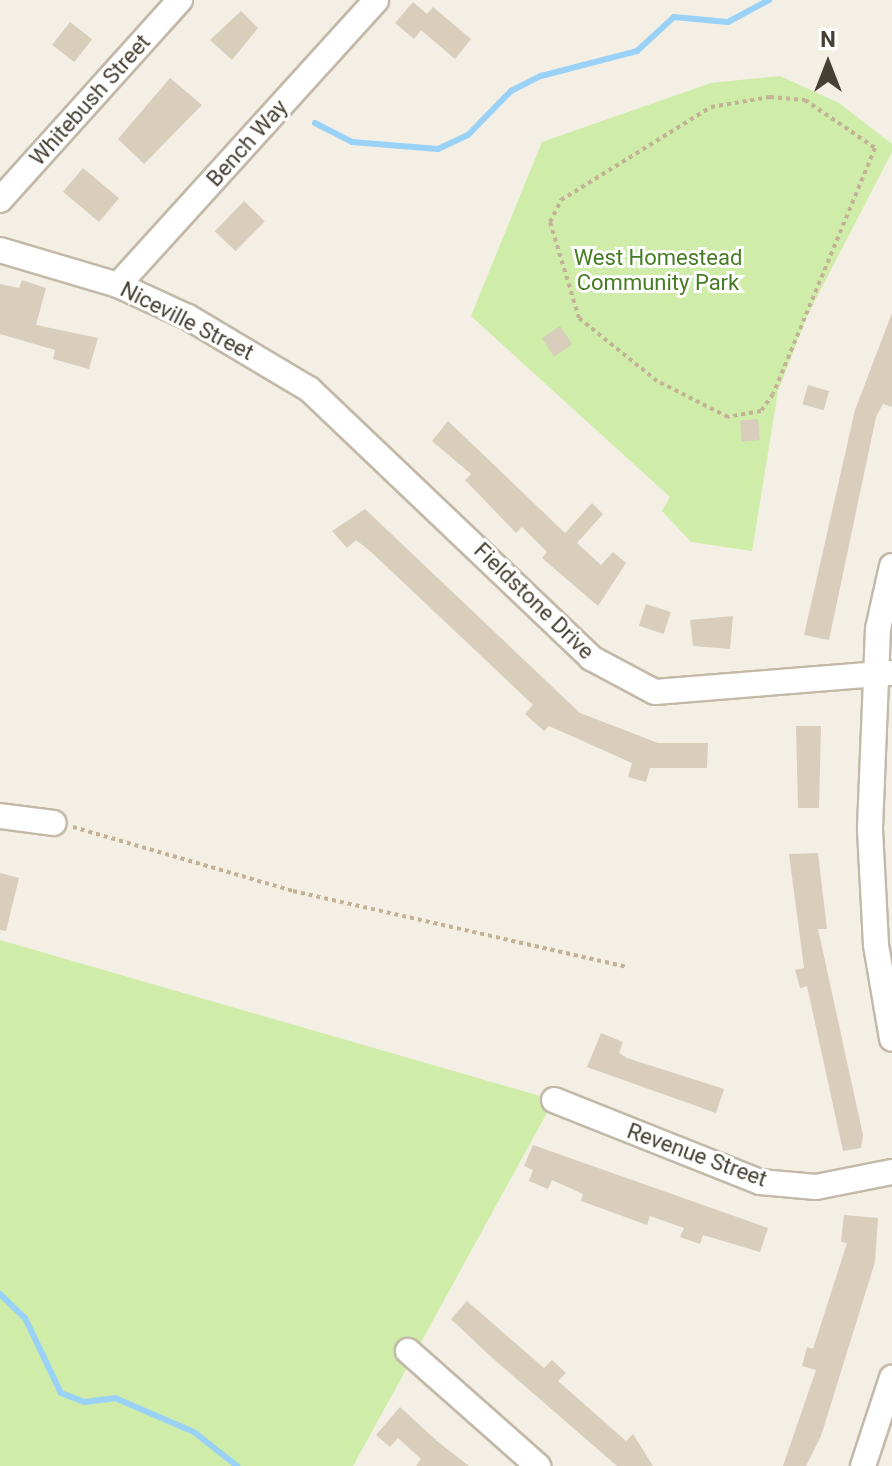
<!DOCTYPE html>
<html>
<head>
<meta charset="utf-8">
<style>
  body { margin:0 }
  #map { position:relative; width:892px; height:1466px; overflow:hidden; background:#f4efe4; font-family:Roboto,sans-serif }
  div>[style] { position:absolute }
  .green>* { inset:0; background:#cfeca9 }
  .stream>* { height:6px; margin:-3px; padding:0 3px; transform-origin:3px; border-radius:3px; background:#9ad2f7 }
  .building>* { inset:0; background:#d9cdbc; transform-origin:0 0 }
  .path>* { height:4px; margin-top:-2px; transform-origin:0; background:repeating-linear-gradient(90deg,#c3b296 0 4px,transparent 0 8px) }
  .roads { filter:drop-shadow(2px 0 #c3b9a9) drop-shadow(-2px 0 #c3b9a9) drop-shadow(0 2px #c3b9a9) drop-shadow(0 -2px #c3b9a9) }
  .minor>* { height:24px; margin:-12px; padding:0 12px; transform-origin:12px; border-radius:12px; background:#fff }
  span { translate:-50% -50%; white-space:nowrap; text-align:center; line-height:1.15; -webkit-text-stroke:6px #fff; paint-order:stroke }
  .street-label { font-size:22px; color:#463f33 }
  .park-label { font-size:22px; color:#467d22 }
  .north { position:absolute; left:788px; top:24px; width:80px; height:80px; -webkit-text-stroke:6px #fff; paint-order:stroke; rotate:0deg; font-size:22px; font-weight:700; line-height:32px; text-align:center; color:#463f33 }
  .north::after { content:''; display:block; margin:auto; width:28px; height:36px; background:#463f33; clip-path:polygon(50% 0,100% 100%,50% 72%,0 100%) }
</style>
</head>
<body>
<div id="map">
  <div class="green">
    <div style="clip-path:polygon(780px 76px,839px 103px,892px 144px,892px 152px,807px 316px,778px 391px,752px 551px,691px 542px,662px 511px,670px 497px,471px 316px,542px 142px,711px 83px)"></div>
    <div style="clip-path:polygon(0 940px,554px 1100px,353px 1466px,0 1466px)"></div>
  </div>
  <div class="stream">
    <div style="left:315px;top:123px;width:42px;rotate:27.2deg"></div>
    <div style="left:352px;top:142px;width:86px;rotate:4.7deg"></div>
    <div style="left:438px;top:149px;width:33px;rotate:-25deg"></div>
    <div style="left:468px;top:135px;width:62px;rotate:-45.7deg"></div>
    <div style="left:511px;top:91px;width:34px;rotate:-27deg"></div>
    <div style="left:541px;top:76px;width:99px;rotate:-14.6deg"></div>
    <div style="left:637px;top:51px;width:50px;rotate:-42.6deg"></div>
    <div style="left:674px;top:17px;width:54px;rotate:5.3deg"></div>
    <div style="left:728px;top:22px;width:47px;rotate:-28.2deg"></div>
    <div style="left:0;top:1294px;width:35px;rotate:44deg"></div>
    <div style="left:25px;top:1318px;width:83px;rotate:64.4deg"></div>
    <div style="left:61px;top:1393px;width:25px;rotate:21deg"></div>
    <div style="left:84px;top:1402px;width:31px;rotate:-7deg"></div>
    <div style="left:115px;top:1398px;width:86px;rotate:23.3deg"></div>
    <div style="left:194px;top:1432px;width:55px;rotate:38.3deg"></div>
  </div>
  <div class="building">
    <div style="clip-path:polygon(413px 2px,427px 14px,433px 7px,471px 39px,455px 59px,421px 30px,414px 39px,395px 23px)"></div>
    <div style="clip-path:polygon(241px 11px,258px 28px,232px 60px,210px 40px)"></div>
    <div style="left:70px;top:22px;width:28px;height:29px;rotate:38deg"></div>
    <div style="clip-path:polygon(170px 78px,202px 105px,144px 164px,118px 139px)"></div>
    <div style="left:83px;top:168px;width:47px;height:31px;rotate:40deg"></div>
    <div style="left:244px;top:201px;width:29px;height:42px;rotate:44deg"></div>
    <div style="clip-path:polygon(22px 280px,46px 288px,36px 325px,98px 338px,89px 369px,53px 359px,55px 350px,0 334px,0 284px,19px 288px)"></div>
    <div style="clip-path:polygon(892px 313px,892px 407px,883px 404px,876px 417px,829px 640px,804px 635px,855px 410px)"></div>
    <div style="left:560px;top:326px;width:22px;height:22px;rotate:56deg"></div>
    <div style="left:808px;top:385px;width:22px;height:20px;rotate:16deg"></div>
    <div style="left:758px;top:419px;width:21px;height:18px;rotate:85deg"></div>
    <div style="clip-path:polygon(448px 421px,565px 533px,592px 503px,603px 514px,577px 543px,601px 565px,613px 552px,626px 563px,598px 606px,542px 558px,547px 552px,522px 527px,516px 533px,465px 480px,471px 474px,432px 441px)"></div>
    <div style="clip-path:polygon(365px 509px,580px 713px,658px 743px,708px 743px,707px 768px,650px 768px,646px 782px,628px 777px,632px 763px,549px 726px,544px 731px,525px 714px,533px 705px,493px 667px,370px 551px,356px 540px,347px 548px,332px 531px)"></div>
    <div style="left:646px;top:604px;width:26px;height:23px;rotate:18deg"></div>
    <div style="clip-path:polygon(733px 616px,730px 649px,693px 646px,690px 620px)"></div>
    <div style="clip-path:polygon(796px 726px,821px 726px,819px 808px,798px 808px)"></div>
    <div style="clip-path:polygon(818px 853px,827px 929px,818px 929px,863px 1135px,861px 1148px,843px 1151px,807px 986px,800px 988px,795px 970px,804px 968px,789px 854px)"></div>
    <div style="clip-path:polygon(0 873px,19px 878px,6px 931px,0 930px)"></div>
    <div style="clip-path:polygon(601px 1033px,623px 1042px,619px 1053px,627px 1058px,724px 1089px,716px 1113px,587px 1067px)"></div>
    <div style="clip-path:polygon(533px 1145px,768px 1228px,760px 1252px,703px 1235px,700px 1244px,680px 1237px,684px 1228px,650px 1216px,647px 1225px,581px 1201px,583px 1194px,552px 1180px,548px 1189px,529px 1181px,533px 1170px,524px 1166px)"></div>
    <div style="clip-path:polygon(844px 1215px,878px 1218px,875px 1262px,821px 1436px,806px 1466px,783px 1466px,816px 1370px,802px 1366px,807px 1347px,813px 1349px,847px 1243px,841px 1242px)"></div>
    <div style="clip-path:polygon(467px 1301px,544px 1368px,552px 1360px,566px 1373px,558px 1381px,626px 1441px,633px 1434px,653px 1466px,617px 1466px,489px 1355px,451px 1319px)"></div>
    <div style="clip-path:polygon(400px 1407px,437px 1441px,469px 1466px,416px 1466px,421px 1459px,398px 1438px,390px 1447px,376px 1435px)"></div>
  </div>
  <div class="path">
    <div style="left:770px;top:97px;width:35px;rotate:5deg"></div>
    <div style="left:805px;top:100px;width:85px;rotate:34.4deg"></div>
    <div style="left:875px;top:148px;width:266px;rotate:112.5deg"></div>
    <div style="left:773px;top:394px;width:21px;rotate:125deg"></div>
    <div style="left:761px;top:411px;width:34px;rotate:170deg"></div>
    <div style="left:728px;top:417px;width:80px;rotate:-153.1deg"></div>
    <div style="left:657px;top:381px;width:100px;rotate:-141.1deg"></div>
    <div style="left:579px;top:318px;width:100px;rotate:-106.8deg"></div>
    <div style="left:550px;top:222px;width:25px;rotate:-63deg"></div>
    <div style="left:561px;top:200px;width:176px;rotate:-31.8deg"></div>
    <div style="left:711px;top:107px;width:60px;rotate:-9.6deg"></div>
    <div style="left:73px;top:827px;width:229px;rotate:16.2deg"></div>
    <div style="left:293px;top:891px;width:344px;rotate:12.8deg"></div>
  </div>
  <div class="roads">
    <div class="minor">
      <div style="left:0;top:200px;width:269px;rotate:-48deg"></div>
      <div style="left:0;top:250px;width:123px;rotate:16.5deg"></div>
      <div style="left:118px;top:285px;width:77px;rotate:24.6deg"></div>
      <div style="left:188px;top:317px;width:141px;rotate:30.8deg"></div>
      <div style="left:309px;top:389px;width:390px;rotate:43.6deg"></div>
      <div style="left:591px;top:658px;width:72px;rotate:28deg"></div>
      <div style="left:655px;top:692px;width:238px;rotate:-4.6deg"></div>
      <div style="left:118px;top:285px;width:384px;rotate:-47.8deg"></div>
      <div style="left:892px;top:566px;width:65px;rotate:102.5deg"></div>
      <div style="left:878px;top:629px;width:201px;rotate:92.3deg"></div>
      <div style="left:870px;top:830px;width:115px;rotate:87deg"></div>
      <div style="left:876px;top:945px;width:95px;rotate:80.3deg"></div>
      <div style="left:0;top:816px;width:54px;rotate:7.4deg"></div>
      <div style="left:554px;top:1100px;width:222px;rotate:21.7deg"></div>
      <div style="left:760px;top:1182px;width:56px;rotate:5.1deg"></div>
      <div style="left:816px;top:1187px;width:77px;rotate:-11.2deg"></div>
      <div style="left:408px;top:1351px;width:174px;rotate:41.5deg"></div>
      <div style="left:863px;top:1466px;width:93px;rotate:-71.8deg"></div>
    </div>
  </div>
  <div class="street-label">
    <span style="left:90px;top:100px;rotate:-48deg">Whitebush Street</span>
    <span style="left:247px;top:143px;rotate:-48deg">Bench Way</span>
    <span style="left:187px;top:321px;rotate:27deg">Niceville Street</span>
    <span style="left:534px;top:601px;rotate:44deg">Fieldstone Drive</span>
    <span style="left:697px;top:1155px;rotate:20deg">Revenue Street</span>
  </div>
  <div class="park-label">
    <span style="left:658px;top:270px">West Homestead<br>Community Park</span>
  </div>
  <div class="north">N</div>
</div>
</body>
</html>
